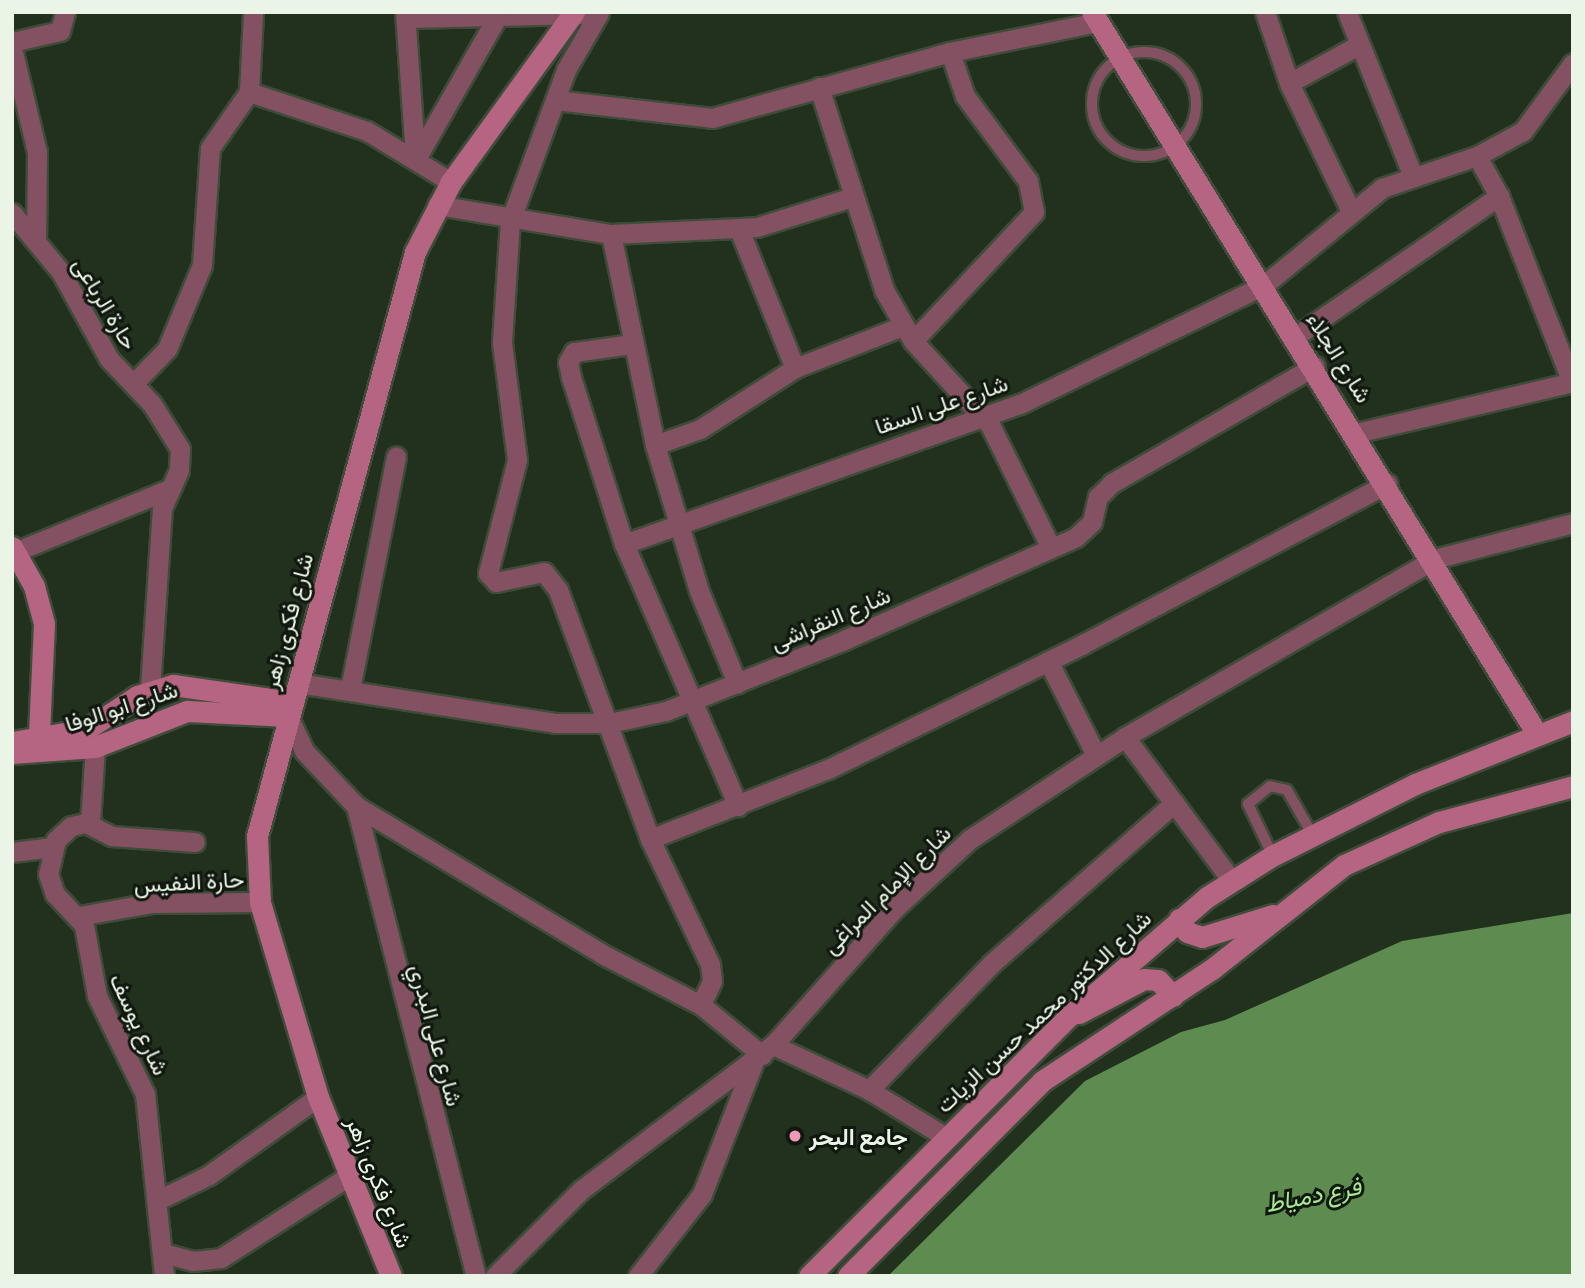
<!DOCTYPE html>
<html>
<head>
<meta charset="utf-8">
<style>
  body { margin:0 }
  #map { position:relative; width:1585px; height:1288px; overflow:hidden; background:#22311d; font-family:Manrope,Vazirmatn,sans-serif }
  div>[style] { position:absolute }
  .water>* { inset:0; background:#5e8b4f }
  .roads { filter:drop-shadow(2px 0 #3e4c39) drop-shadow(-2px 0 #3e4c39) drop-shadow(0 2px #3e4c39) drop-shadow(0 -2px #3e4c39) }
  .lane>* { height:10px; margin:-5px; padding:0 5px; transform-origin:5px; border-radius:5px; background:#845163 }
  .lane>.ring { margin:-5px; padding:0; box-sizing:content-box; background:none; border:10px solid #845163; border-radius:50% }
  .street>* { height:19px; margin:-9.5px; padding:0 9.5px; transform-origin:9.5px; border-radius:9.5px; background:#845163 }
  .secondary>* { height:21px; margin:-10.5px; padding:0 10.5px; transform-origin:10.5px; border-radius:10.5px; background:#b56482 }
  .dots>* { width:19px; height:19px; translate:-50% -50%; box-sizing:border-box; border:4px solid #10170e; border-radius:50% }
  span { translate:-50% -50%; white-space:nowrap; text-align:center; line-height:1.15; -webkit-text-stroke:6px #10170e; paint-order:stroke }
  .street-label { font-size:23px; color:#eaf4e7 }
  .poi-label { font-size:23px; color:#eaf4e7; font-weight:700 }
  .left { translate:0 -50%; text-align:left }
  .water-label { font-size:24px; color:#a8e893; font-style:italic }
  .frame { position:absolute; inset:0; border:14px solid #eaf4e7; pointer-events:none }
</style>
</head>
<body>
<div id="map">
  <div class="water">
    <div style="clip-path:polygon(1573px 913px,1573px 1276px,888px 1276px,1085px 1081px,1181px 1032px,1225px 1020px,1402px 941px)"></div>
  </div>
  <div class="roads">
    <div class="lane">
      <div class="ring" style="left:1092px;top:52px;width:94px;height:94px"></div>
      <div style="left:1273px;top:856px;width:58px;rotate:-115.7deg"></div>
      <div style="left:1248px;top:804px;width:28px;rotate:-39deg"></div>
      <div style="left:1270px;top:786px;width:17px;rotate:13deg"></div>
      <div style="left:1287px;top:790px;width:51px;rotate:60.4deg"></div>
    </div>
    <div class="street">
      <div style="left:405px;top:12px;width:143px;rotate:86deg"></div>
      <div style="left:1265px;top:12px;width:75px;rotate:71.3deg"></div>
      <div style="left:1289px;top:83px;width:142px;rotate:64.2deg"></div>
      <div style="left:1347px;top:12px;width:175px;rotate:68.1deg"></div>
      <div style="left:599px;top:13px;width:66px;rotate:120.1deg"></div>
      <div style="left:566px;top:70px;width:161px;rotate:110.3deg"></div>
      <div style="left:510px;top:221px;width:122px;rotate:93.8deg"></div>
      <div style="left:502px;top:343px;width:118px;rotate:82.7deg"></div>
      <div style="left:517px;top:460px;width:117px;rotate:104.4deg"></div>
      <div style="left:488px;top:573px;width:12px;rotate:48deg"></div>
      <div style="left:496px;top:582px;width:49px;rotate:-11.8deg"></div>
      <div style="left:544px;top:572px;width:23px;rotate:52deg"></div>
      <div style="left:558px;top:590px;width:265px;rotate:69.7deg"></div>
      <div style="left:650px;top:839px;width:139px;rotate:64.4deg"></div>
      <div style="left:710px;top:964px;width:17px;rotate:83deg"></div>
      <div style="left:712px;top:981px;width:26px;rotate:115deg"></div>
      <div style="left:406px;top:18px;width:179px;rotate:-1.3deg"></div>
      <div style="left:12px;top:42px;width:49px;rotate:-12.9deg"></div>
      <div style="left:60px;top:31px;width:20px;rotate:-75deg"></div>
      <div style="left:12px;top:48px;width:107px;rotate:76.5deg"></div>
      <div style="left:37px;top:152px;width:89px;rotate:90.6deg"></div>
      <div style="left:1289px;top:83px;width:77px;rotate:-28.6deg"></div>
      <div style="left:819px;top:87px;width:213px;rotate:72.2deg"></div>
      <div style="left:884px;top:290px;width:59px;rotate:60.4deg"></div>
      <div style="left:913px;top:341px;width:114px;rotate:47.5deg"></div>
      <div style="left:990px;top:425px;width:137px;rotate:63.6deg"></div>
      <div style="left:249px;top:92px;width:124px;rotate:18.3deg"></div>
      <div style="left:367px;top:131px;width:98px;rotate:31.3deg"></div>
      <div style="left:555px;top:100px;width:158px;rotate:6.5deg"></div>
      <div style="left:712px;top:118px;width:247px;rotate:-15.5deg"></div>
      <div style="left:950px;top:52px;width:151px;rotate:-11.5deg"></div>
      <div style="left:1477px;top:156px;width:46px;rotate:61.2deg"></div>
      <div style="left:1499px;top:196px;width:200px;rotate:68.6deg"></div>
      <div style="left:417px;top:157px;width:167px;rotate:-60.2deg"></div>
      <div style="left:437px;top:205px;width:176px;rotate:9.5deg"></div>
      <div style="left:611px;top:234px;width:146px;rotate:-2.7deg"></div>
      <div style="left:757px;top:227px;width:101px;rotate:-17.4deg"></div>
      <div style="left:12px;top:213px;width:77px;rotate:50.3deg"></div>
      <div style="left:61px;top:272px;width:99px;rotate:61.1deg"></div>
      <div style="left:109px;top:359px;width:62px;rotate:46.3deg"></div>
      <div style="left:152px;top:404px;width:53px;rotate:58.1deg"></div>
      <div style="left:180px;top:449px;width:21px;rotate:93deg"></div>
      <div style="left:179px;top:470px;width:42px;rotate:114.1deg"></div>
      <div style="left:162px;top:508px;width:183px;rotate:93.8deg"></div>
      <div style="left:739px;top:229px;width:150px;rotate:68.1deg"></div>
      <div style="left:611px;top:234px;width:216px;rotate:78.2deg"></div>
      <div style="left:655px;top:445px;width:152px;rotate:73.2deg"></div>
      <div style="left:699px;top:591px;width:100px;rotate:67.6deg"></div>
      <div style="left:1296px;top:336px;width:247px;rotate:-34.6deg"></div>
      <div style="left:913px;top:341px;width:177px;rotate:-46.8deg"></div>
      <div style="left:1034px;top:212px;width:32px;rotate:-101deg"></div>
      <div style="left:1028px;top:181px;width:106px;rotate:-126.5deg"></div>
      <div style="left:965px;top:96px;width:46px;rotate:-108.8deg"></div>
      <div style="left:632px;top:344px;width:59px;rotate:172.1deg"></div>
      <div style="left:574px;top:352px;width:12px;rotate:121deg"></div>
      <div style="left:568px;top:362px;width:15px;rotate:79deg"></div>
      <div style="left:571px;top:377px;width:175px;rotate:72.4deg"></div>
      <div style="left:624px;top:544px;width:286px;rotate:66.5deg"></div>
      <div style="left:134px;top:383px;width:47px;rotate:-45.9deg"></div>
      <div style="left:167px;top:349px;width:91px;rotate:-67.4deg"></div>
      <div style="left:202px;top:265px;width:117px;rotate:-86.1deg"></div>
      <div style="left:210px;top:148px;width:68px;rotate:-55.1deg"></div>
      <div style="left:249px;top:92px;width:80px;rotate:-87.1deg"></div>
      <div style="left:1356px;top:433px;width:223px;rotate:-13.2deg"></div>
      <div style="left:655px;top:445px;width:48px;rotate:-19.6deg"></div>
      <div style="left:700px;top:429px;width:113px;rotate:-32.7deg"></div>
      <div style="left:795px;top:368px;width:116px;rotate:-21.3deg"></div>
      <div style="left:624px;top:544px;width:420px;rotate:-19.5deg"></div>
      <div style="left:1020px;top:404px;width:271px;rotate:-26deg"></div>
      <div style="left:1264px;top:285px;width:153px;rotate:-39.4deg"></div>
      <div style="left:1382px;top:188px;width:100px;rotate:-18.6deg"></div>
      <div style="left:1477px;top:156px;width:52px;rotate:-28.5deg"></div>
      <div style="left:1523px;top:131px;width:84px;rotate:-53.7deg"></div>
      <div style="left:12px;top:553px;width:167px;rotate:-22.1deg"></div>
      <div style="left:1048px;top:661px;width:106px;rotate:62.9deg"></div>
      <div style="left:298px;top:683px;width:260px;rotate:8.8deg"></div>
      <div style="left:555px;top:723px;width:54px"></div>
      <div style="left:609px;top:723px;width:58px;rotate:-11.9deg"></div>
      <div style="left:666px;top:711px;width:192px;rotate:-21.7deg"></div>
      <div style="left:844px;top:640px;width:254px;rotate:-23.9deg"></div>
      <div style="left:1076px;top:537px;width:22px;rotate:-43deg"></div>
      <div style="left:1092px;top:522px;width:26px;rotate:-77deg"></div>
      <div style="left:1098px;top:497px;width:20px;rotate:-45deg"></div>
      <div style="left:1112px;top:483px;width:234px;rotate:-30deg"></div>
      <div style="left:350px;top:689px;width:237px;rotate:-78.8deg"></div>
      <div style="left:288px;top:716px;width:38px;rotate:65deg"></div>
      <div style="left:304px;top:751px;width:76px;rotate:46.6deg"></div>
      <div style="left:356px;top:806px;width:287px;rotate:31deg"></div>
      <div style="left:602px;top:954px;width:111px;rotate:27.3deg"></div>
      <div style="left:701px;top:1005px;width:79px;rotate:39.3deg"></div>
      <div style="left:1125px;top:737px;width:179px;rotate:53.4deg"></div>
      <div style="left:95px;top:747px;width:75px;rotate:93.8deg"></div>
      <div style="left:90px;top:822px;width:19px;rotate:168deg"></div>
      <div style="left:71px;top:826px;width:21px;rotate:137deg"></div>
      <div style="left:56px;top:840px;width:35px;rotate:103deg"></div>
      <div style="left:48px;top:874px;width:21px;rotate:71deg"></div>
      <div style="left:55px;top:894px;width:42px;rotate:46.9deg"></div>
      <div style="left:84px;top:925px;width:72px;rotate:79.6deg"></div>
      <div style="left:97px;top:996px;width:109px;rotate:63.9deg"></div>
      <div style="left:145px;top:1094px;width:183px;rotate:84deg"></div>
      <div style="left:356px;top:806px;width:485px;rotate:75.7deg"></div>
      <div style="left:88px;top:824px;width:27px;rotate:27deg"></div>
      <div style="left:112px;top:836px;width:83px;rotate:4.1deg"></div>
      <div style="left:650px;top:839px;width:191px;rotate:-21.5deg"></div>
      <div style="left:828px;top:769px;width:284px;rotate:-26.1deg"></div>
      <div style="left:1083px;top:644px;width:344px;rotate:-27.8deg"></div>
      <div style="left:12px;top:852px;width:41px;rotate:-7deg"></div>
      <div style="left:79px;top:916px;width:73px;rotate:-10.2deg"></div>
      <div style="left:151px;top:903px;width:109px;rotate:-0.5deg"></div>
      <div style="left:773px;top:1045px;width:106px;rotate:25.1deg"></div>
      <div style="left:869px;top:1090px;width:92px;rotate:31.6deg"></div>
      <div style="left:869px;top:1090px;width:175px;rotate:-45.9deg"></div>
      <div style="left:991px;top:964px;width:244px;rotate:-41.3deg"></div>
      <div style="left:158px;top:1200px;width:57px;rotate:-26.1deg"></div>
      <div style="left:209px;top:1175px;width:134px;rotate:-35.6deg"></div>
      <div style="left:163px;top:1253px;width:31px;rotate:15deg"></div>
      <div style="left:193px;top:1261px;width:28px;rotate:-6deg"></div>
      <div style="left:221px;top:1258px;width:150px;rotate:-32.7deg"></div>
      <div style="left:495px;top:1276px;width:122px;rotate:-45deg"></div>
      <div style="left:581px;top:1190px;width:241px;rotate:-37.1deg"></div>
      <div style="left:773px;top:1045px;width:183px;rotate:-48.3deg"></div>
      <div style="left:895px;top:908px;width:102px;rotate:-42.6deg"></div>
      <div style="left:970px;top:839px;width:186px;rotate:-33.3deg"></div>
      <div style="left:1125px;top:737px;width:357px;rotate:-29.9deg"></div>
      <div style="left:1434px;top:559px;width:144px;rotate:-14.5deg"></div>
      <div style="left:638px;top:1276px;width:104px;rotate:-52deg"></div>
      <div style="left:702px;top:1194px;width:143px;rotate:-68.6deg"></div>
    </div>
    <div class="secondary">
      <div style="left:1092px;top:12px;width:848px;rotate:58.35deg"></div>
      <div style="left:12px;top:547px;width:45px;rotate:60.6deg"></div>
      <div style="left:34px;top:586px;width:39px;rotate:75deg"></div>
      <div style="left:44px;top:624px;width:110px;rotate:92.6deg"></div>
      <div style="left:12px;top:742px;width:76px;rotate:-9.8deg"></div>
      <div style="left:87px;top:729px;width:60px;rotate:-33.4deg"></div>
      <div style="left:137px;top:696px;width:38px;rotate:-17deg"></div>
      <div style="left:173px;top:685px;width:121px;rotate:8.1deg"></div>
      <div style="left:12px;top:753px;width:83px;rotate:-4.1deg"></div>
      <div style="left:95px;top:747px;width:99px;rotate:-21.4deg"></div>
      <div style="left:187px;top:711px;width:101px;rotate:2.8deg"></div>
      <div style="left:1179px;top:919px;width:15px;rotate:58deg"></div>
      <div style="left:1187px;top:932px;width:16px;rotate:18deg"></div>
      <div style="left:1202px;top:937px;width:74px;rotate:-17.2deg"></div>
      <div style="left:1079px;top:1013px;width:73px;rotate:-27.6deg"></div>
      <div style="left:1144px;top:979px;width:14px;rotate:4deg"></div>
      <div style="left:1158px;top:980px;width:22px;rotate:47deg"></div>
      <div style="left:391px;top:1276px;width:193px;rotate:-112.2deg"></div>
      <div style="left:318px;top:1097px;width:203px;rotate:-106.6deg"></div>
      <div style="left:260px;top:902px;width:66px;rotate:-92.6deg"></div>
      <div style="left:257px;top:836px;width:605px;rotate:-74.86deg"></div>
      <div style="left:415px;top:252px;width:79px;rotate:-62.8deg"></div>
      <div style="left:451px;top:182px;width:210px;rotate:-54.1deg"></div>
      <div style="left:809px;top:1276px;width:368px;rotate:-45deg"></div>
      <div style="left:1069px;top:1016px;width:182px;rotate:-40.8deg"></div>
      <div style="left:1207px;top:897px;width:77px;rotate:-32.2deg"></div>
      <div style="left:1272px;top:856px;width:160px;rotate:-26.7deg"></div>
      <div style="left:1415px;top:784px;width:170px;rotate:-21.7deg"></div>
      <div style="left:848px;top:1276px;width:275px;rotate:-45.1deg"></div>
      <div style="left:1042px;top:1081px;width:204px;rotate:-33.4deg"></div>
      <div style="left:1212px;top:969px;width:168px;rotate:-38.2deg"></div>
      <div style="left:1344px;top:865px;width:104px;rotate:-24.4deg"></div>
      <div style="left:1439px;top:822px;width:139px;rotate:-15deg"></div>
    </div>
  </div>
  <div class="dots">
    <div style="left:795px;top:1136px;background:#ef9ab8"></div>
  </div>
  <div class="street-label">
    <span style="left:106px;top:303px;rotate:59deg">حارة الرباعى</span>
    <span style="left:1340px;top:357px;rotate:58deg">شارع الجلاء</span>
    <span style="left:941px;top:404px;rotate:-19deg">شارع على السقا</span>
    <span style="left:830px;top:618px;rotate:-23deg">شارع النقراشى</span>
    <span style="left:287px;top:621px;rotate:-75deg">شارع فكرى زاهر</span>
    <span style="left:121px;top:706px;rotate:-18deg">شارع ابو الوفا</span>
    <span style="left:189px;top:881px;rotate:-3deg">حارة النفيس</span>
    <span style="left:886px;top:889px;rotate:-45deg">شارع الإمام المراغى</span>
    <span style="left:1043px;top:1011px;rotate:-43deg">شارع الدكتور محمد حسن الزيات</span>
    <span style="left:140px;top:1024px;rotate:65deg">شارع يوسف</span>
    <span style="left:437px;top:1035px;rotate:75deg">شارع على البدري</span>
    <span style="left:380px;top:1182px;rotate:68deg">شارع فكرى زاهر</span>
  </div>
  <div class="poi-label">
    <span class="left" style="left:809px;top:1136px">جامع البحر</span>
  </div>
  <div class="water-label">
    <span style="left:1313px;top:1194px;rotate:-11deg">فرع دمياط</span>
  </div>
  <div class="frame"></div>
</div>
</body>
</html>
